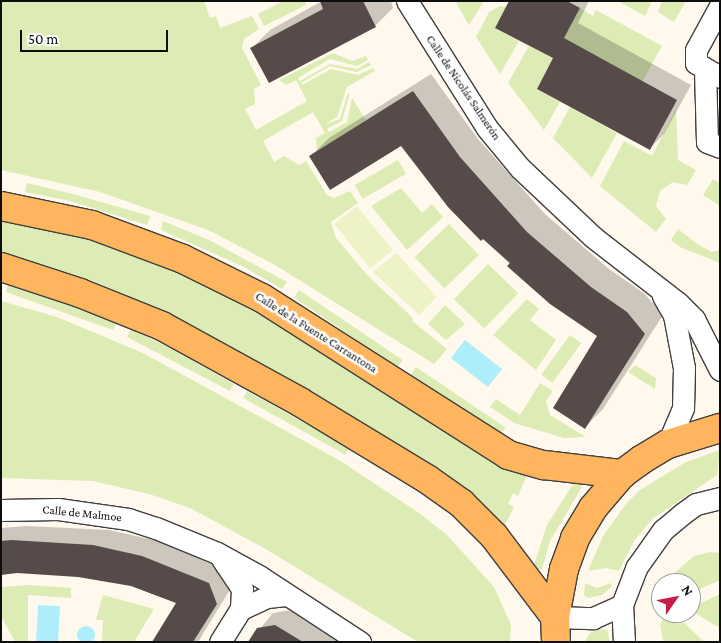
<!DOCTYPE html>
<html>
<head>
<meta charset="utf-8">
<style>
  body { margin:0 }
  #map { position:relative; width:721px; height:643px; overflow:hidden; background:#fff8ed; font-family:"Crimson Pro",serif }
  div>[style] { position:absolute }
  .green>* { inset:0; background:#ddecb4; transform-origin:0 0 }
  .pitch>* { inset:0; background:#edf3c7; transform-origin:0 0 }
  .water>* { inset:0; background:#aeeefa; transform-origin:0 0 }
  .round { border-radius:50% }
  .shadow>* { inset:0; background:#0003 }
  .building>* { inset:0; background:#574b49 }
  .roads { filter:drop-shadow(1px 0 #404040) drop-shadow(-1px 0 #404040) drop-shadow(0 1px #404040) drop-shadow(0 -1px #404040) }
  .street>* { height:21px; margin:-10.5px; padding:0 10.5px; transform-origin:10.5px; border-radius:10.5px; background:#fff }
  .primary>* { height:28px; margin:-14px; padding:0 14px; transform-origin:14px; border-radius:14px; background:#ffb55d }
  span { translate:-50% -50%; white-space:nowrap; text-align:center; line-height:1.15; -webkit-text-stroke:5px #fff; paint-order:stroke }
  .street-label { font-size:12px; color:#0d0d0d }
  .frame { position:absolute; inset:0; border:2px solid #0d0d0d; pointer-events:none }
  .north { position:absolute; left:651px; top:573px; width:50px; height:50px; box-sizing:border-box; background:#fff; border:1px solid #9e9e9e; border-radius:50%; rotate:57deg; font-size:14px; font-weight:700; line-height:20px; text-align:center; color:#0d0d0d }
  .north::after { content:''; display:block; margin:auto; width:18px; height:22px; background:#c71c48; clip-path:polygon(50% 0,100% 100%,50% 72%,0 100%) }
  .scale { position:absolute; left:20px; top:30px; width:148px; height:22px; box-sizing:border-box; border:2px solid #0d0d0d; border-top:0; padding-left:6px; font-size:15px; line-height:18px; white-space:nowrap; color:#0d0d0d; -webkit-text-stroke:4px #fff; paint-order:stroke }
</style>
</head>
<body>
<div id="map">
  <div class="green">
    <div style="clip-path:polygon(1px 1px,204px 1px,210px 18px,216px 16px,220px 28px,252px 16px,259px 29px,244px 39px,242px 48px,261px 85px,254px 89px,255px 104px,245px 109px,256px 130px,307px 101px,296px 80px,286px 85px,279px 80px,333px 53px,352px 61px,366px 56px,368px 60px,357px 66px,330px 59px,298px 78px,300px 81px,330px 64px,357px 69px,369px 62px,371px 65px,357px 72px,330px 66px,301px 83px,302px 85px,331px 69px,358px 75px,373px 68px,375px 71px,347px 87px,337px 117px,325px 124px,340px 119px,347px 95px,350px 93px,342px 121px,327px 129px,329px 132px,347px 122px,352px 98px,366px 120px,317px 152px,316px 138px,325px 133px,313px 112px,263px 141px,274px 162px,284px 156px,299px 165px,306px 161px,327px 195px,334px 198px,350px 191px,358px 203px,331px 222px,336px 238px,368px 276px,413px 318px,412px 321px,447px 349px,434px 364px,275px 265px,208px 230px,100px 192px,1px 170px)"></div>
    <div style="clip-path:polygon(283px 1px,305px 1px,306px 5px,264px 26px,258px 14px)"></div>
    <div style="clip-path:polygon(455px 1px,484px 1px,469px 25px)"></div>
    <div style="clip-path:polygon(618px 1px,652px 1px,645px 16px)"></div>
    <div style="clip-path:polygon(662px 1px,686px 1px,674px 22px,658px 12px)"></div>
    <div style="clip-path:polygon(500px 6px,506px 7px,495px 28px,519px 41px,500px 74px,476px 37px,489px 12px)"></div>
    <div style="clip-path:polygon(580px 8px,593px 16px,596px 10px,662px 46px,642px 82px,563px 39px)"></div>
    <div style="clip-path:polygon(529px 46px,553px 58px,537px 89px,560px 102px,544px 130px,508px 83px)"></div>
    <div style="clip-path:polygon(570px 107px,617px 133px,592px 178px,553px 138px)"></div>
    <div style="clip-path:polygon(676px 109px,678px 160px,696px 170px,687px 185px,673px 182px,660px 191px,656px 206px,666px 219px,656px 232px,600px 186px,624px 141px,652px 156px)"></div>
    <div style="left:398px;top:160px;width:16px;height:50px;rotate:60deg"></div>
    <div style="clip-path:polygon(713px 179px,720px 183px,720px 206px,703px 195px)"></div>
    <div style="clip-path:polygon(27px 183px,73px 194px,150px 216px,147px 225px,70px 201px,25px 192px)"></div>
    <div style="clip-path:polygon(401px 188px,422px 213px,432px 204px,443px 217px,407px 250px,371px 206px)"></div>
    <div style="clip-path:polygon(1px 219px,104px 242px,205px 281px,278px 323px,497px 465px,527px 475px,518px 496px,513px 493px,508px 504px,514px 507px,504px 527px,458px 485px,421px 459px,313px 394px,159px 310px,95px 282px,1px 254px)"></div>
    <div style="clip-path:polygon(163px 221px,209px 240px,287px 282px,282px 289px,244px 267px,161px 230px)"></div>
    <div style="left:449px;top:224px;width:43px;height:48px;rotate:46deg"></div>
    <div style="clip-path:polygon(678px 229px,699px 245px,712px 252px,720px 250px,720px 263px,680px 247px,671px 240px)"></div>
    <div style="left:488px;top:264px;width:42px;height:49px;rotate:44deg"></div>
    <div style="clip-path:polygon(8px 285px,79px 307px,117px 322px,113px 330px,6px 292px)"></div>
    <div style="left:299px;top:290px;width:125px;height:9px;rotate:34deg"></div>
    <div style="clip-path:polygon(527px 299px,539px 309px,530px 320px,556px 340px,536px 370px,493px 335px)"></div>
    <div style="clip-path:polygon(1px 301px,57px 317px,143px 353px,339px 460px,419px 513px,447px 535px,494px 587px,511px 625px,510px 642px,418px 642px,264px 548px,190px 508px,149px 494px,93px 481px,1px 478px)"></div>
    <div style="clip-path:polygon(445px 305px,465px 324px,446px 340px,428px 324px)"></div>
    <div style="clip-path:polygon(131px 329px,168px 347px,234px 384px,230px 391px,127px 337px)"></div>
    <div style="left:570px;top:335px;width:14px;height:49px;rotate:36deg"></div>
    <div style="clip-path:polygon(635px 365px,656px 378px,655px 389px,628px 372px)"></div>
    <div style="left:416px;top:367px;width:108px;height:9px;rotate:34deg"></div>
    <div style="clip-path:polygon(540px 383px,553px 391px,546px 401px,550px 415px,586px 437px,564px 438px,514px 423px,490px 407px,496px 399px,520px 415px)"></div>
    <div style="left:247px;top:391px;width:117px;height:8px;rotate:29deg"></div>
    <div style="clip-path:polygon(720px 450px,717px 475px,652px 519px,634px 541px,619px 571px,606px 568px,588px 571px,603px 536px,626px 504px,640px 490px,686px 462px)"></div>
    <div style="clip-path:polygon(575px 481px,582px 487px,550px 541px,542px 569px,538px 570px,534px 565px,547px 525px)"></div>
    <div style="clip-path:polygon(710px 552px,720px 553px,720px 580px,691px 593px,691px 583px,663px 583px,694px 556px)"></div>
    <div style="clip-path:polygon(585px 583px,597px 588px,611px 583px,612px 586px,602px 595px,588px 598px,584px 595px)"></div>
    <div style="clip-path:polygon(30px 585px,71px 588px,71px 598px,28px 595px,28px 642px,15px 642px,1px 616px,1px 587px)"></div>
    <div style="clip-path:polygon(720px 594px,720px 628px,695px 613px,691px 608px)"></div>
    <div style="clip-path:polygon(103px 595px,154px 609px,134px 642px,102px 642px,103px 620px,96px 620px)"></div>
    <div style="clip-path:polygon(667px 613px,674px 613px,704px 642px,663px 642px,660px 624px)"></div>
    <div style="clip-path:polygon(599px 629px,607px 630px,610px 642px,585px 642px,590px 633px)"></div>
  </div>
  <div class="pitch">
    <div style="left:357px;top:206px;width:57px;height:29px;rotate:51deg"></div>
    <div style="clip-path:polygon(396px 253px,437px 297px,419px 315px,373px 272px)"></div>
  </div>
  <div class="water">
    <div style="left:465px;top:340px;width:47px;height:23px;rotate:38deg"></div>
    <div style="left:38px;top:605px;width:22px;height:37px;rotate:3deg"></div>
    <div class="round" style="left:77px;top:626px;width:18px;height:18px"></div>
  </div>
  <div class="shadow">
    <div style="clip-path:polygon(322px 1px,391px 1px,393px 8px,375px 26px,252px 48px,270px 30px)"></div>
    <div style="clip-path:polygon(511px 1px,589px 1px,578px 23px,691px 85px,664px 134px,649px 149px,555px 58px)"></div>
    <div style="clip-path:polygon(431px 74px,478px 139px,545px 214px,609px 269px,645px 294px,663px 315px,603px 409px,585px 427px,599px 336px,551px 303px,449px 206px,401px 145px,311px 156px,329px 138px)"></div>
    <div style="clip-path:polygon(27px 526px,109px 530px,158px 541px,223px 569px,231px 588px,198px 642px,154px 642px,178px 602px,131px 585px,78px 576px,17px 572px,1px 574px,1px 528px)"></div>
    <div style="clip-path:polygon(291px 610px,342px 642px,249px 642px,273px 613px)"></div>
  </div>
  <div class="building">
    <div style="clip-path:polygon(320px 1px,363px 1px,376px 27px,269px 83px,250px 48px,323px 9px)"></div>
    <div style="clip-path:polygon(509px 1px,567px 1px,580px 8px,564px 38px,677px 100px,650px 150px,537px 89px,553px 58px,495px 28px)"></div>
    <div style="clip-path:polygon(413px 91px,460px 157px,527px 232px,591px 287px,627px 312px,645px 334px,585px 429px,553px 408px,597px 336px,550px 304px,507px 266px,510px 263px,483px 239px,481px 241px,448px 207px,401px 146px,330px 190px,309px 156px)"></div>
    <div style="clip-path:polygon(11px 540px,93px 545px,142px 556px,209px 583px,217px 604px,193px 642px,152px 642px,176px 603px,131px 586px,78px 577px,17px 573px,1px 575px,1px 541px)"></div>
    <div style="clip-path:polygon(275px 625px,303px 642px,248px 642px,257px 628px)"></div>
  </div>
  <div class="roads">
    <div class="street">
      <div style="left:407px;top:1px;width:150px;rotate:57.8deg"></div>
      <div style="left:487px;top:128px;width:52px;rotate:50.5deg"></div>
      <div style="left:520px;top:168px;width:100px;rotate:43.4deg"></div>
      <div style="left:593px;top:237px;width:108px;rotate:37.8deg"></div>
      <div style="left:678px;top:303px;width:23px;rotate:45deg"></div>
      <div style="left:694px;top:319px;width:57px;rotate:63deg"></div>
      <div style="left:720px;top:6px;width:50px;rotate:118.6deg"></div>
      <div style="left:696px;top:50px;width:13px;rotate:90deg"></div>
      <div style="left:696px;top:63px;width:28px;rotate:30deg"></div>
      <div style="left:705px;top:70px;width:72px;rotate:88.4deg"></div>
      <div style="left:707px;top:142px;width:14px;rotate:21deg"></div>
      <div style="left:663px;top:296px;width:22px;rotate:60deg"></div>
      <div style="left:674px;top:315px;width:54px;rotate:79.3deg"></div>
      <div style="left:684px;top:368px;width:40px;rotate:91.4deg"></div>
      <div style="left:683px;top:408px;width:39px;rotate:113deg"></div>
      <div style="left:1px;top:510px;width:57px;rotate:-1deg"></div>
      <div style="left:58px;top:509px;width:71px;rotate:8.1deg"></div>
      <div style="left:128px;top:519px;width:29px;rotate:18deg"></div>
      <div style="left:156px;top:528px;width:66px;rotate:22.3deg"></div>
      <div style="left:217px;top:553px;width:48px;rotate:28.7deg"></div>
      <div style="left:259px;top:576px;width:121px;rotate:33.2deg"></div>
      <div style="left:222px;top:559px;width:36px;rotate:56deg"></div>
      <div style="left:242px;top:589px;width:20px;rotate:93deg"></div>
      <div style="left:555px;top:617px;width:38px;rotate:2deg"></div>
      <div style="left:593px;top:618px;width:32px;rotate:-24deg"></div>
      <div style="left:220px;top:642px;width:39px;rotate:-58deg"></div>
      <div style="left:241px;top:609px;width:29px;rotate:-25deg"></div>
      <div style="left:267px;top:597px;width:19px;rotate:-6deg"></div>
      <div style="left:624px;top:642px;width:37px;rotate:-93deg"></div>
      <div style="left:622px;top:605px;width:40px;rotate:-69deg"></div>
      <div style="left:636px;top:568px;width:47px;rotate:-54.6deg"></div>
      <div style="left:663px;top:530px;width:25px;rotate:-40deg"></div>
      <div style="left:682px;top:514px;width:17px;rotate:-36deg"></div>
      <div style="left:696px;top:504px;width:25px;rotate:-14deg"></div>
    </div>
    <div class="primary">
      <div style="left:1px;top:206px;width:93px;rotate:11.8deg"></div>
      <div style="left:92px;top:225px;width:97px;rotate:20.5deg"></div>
      <div style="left:183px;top:259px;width:88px;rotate:26.3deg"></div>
      <div style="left:262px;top:298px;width:292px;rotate:32.5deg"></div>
      <div style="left:508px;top:455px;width:37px;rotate:16deg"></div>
      <div style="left:544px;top:465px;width:79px;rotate:6.6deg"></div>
      <div style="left:1px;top:267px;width:83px;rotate:18.2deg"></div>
      <div style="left:80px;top:293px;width:88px;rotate:21.9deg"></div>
      <div style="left:162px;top:326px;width:158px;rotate:28.8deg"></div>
      <div style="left:300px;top:402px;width:149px;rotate:31.2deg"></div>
      <div style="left:427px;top:479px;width:42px;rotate:35.2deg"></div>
      <div style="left:461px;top:503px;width:47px;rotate:45deg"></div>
      <div style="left:494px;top:536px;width:101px;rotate:53deg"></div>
      <div style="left:556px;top:642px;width:25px;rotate:-92deg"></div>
      <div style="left:555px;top:617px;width:49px;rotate:-79.4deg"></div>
      <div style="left:564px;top:569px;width:33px;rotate:-70deg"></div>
      <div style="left:575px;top:538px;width:35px;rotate:-59deg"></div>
      <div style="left:593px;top:508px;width:45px;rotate:-49.5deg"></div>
      <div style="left:622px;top:474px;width:24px;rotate:-36deg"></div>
      <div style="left:641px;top:460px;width:31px;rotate:-31deg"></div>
      <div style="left:668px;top:444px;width:54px;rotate:-17.1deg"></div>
    </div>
  </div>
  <div class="street-label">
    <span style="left:463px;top:88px;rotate:56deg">Calle de Nicolás Salmerón</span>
    <span style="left:316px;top:333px;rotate:32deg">Calle de la Fuente Carrantona</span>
    <span style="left:82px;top:514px;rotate:6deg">Calle de Malmoe</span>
  </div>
  <div class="frame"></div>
  <div class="north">N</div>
  <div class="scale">50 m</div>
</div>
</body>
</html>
